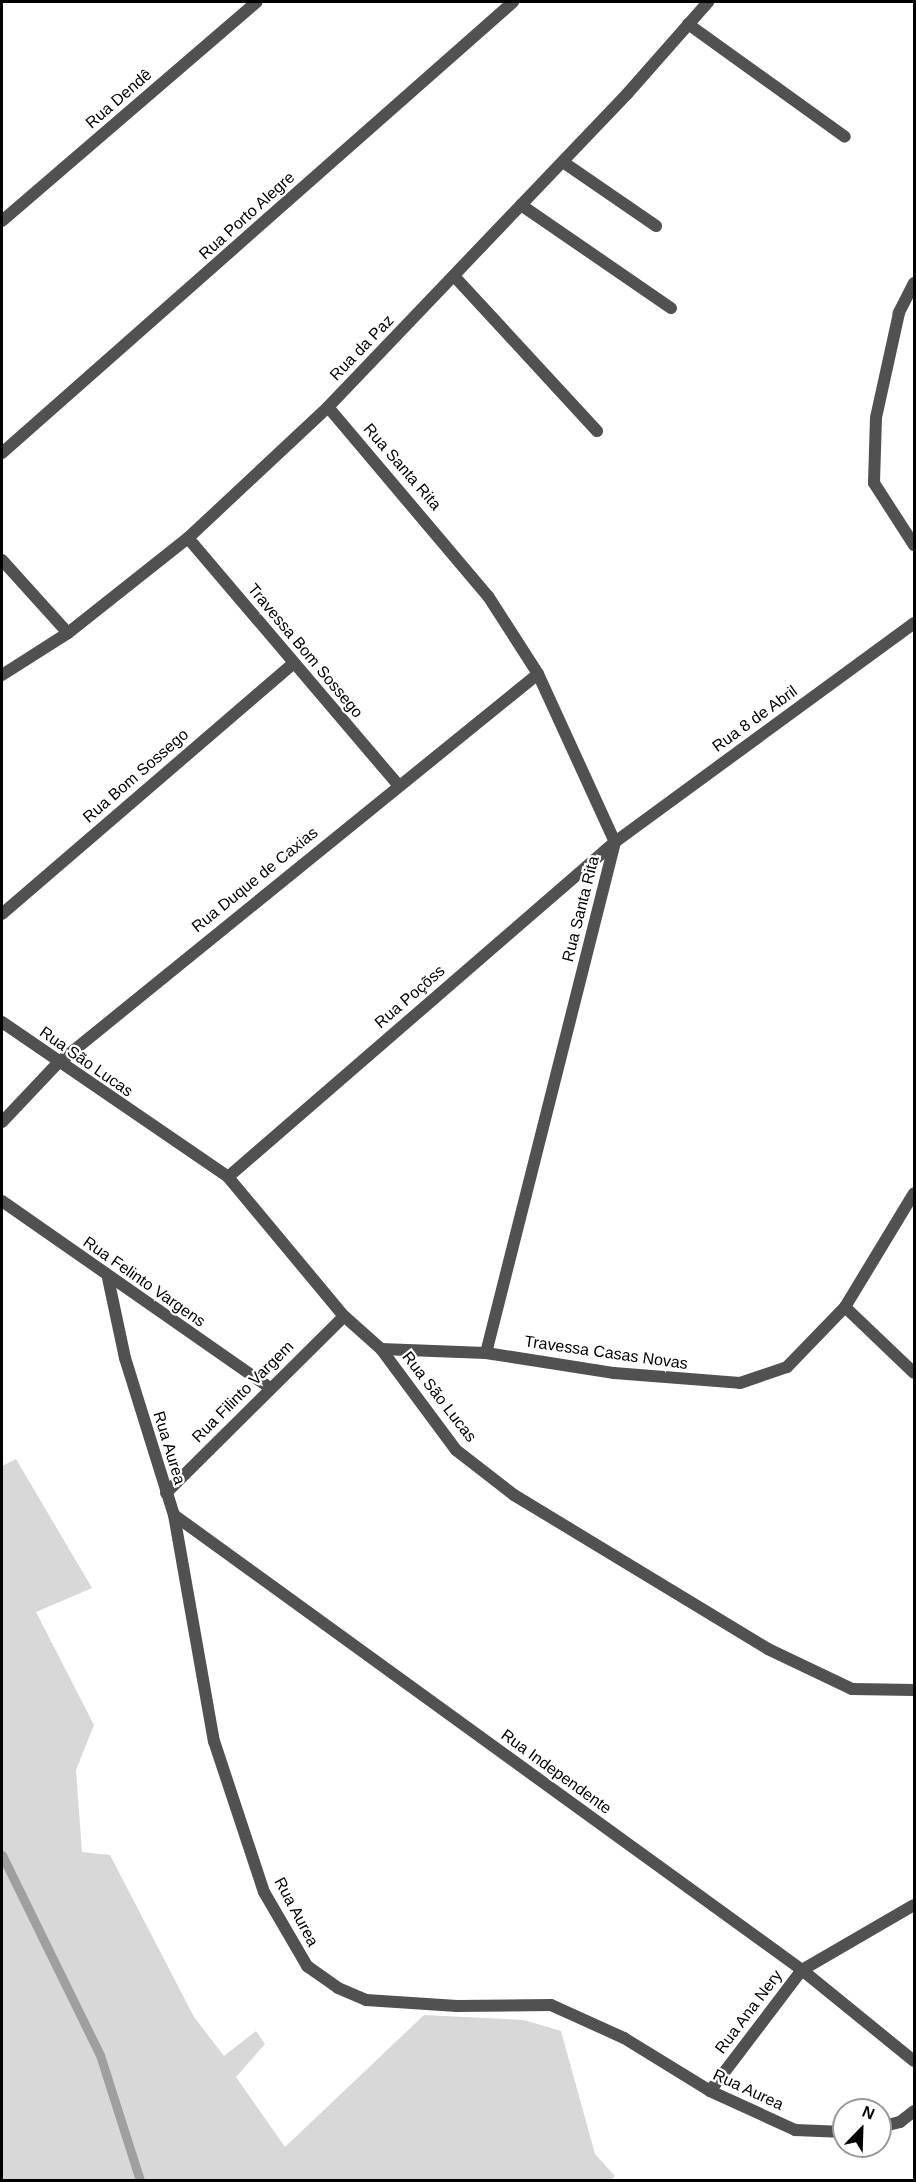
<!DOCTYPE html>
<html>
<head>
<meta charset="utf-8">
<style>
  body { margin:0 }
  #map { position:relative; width:916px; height:2182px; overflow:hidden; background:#fff; font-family:Helvetica,sans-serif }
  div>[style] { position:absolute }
  .green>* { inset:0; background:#d8d8d8 }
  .stream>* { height:9px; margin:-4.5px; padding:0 4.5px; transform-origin:4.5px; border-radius:4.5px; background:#9f9f9f }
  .minor>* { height:12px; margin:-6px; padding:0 6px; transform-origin:6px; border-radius:6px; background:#515151 }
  span { translate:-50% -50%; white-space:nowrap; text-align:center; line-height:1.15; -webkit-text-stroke:4.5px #fff; paint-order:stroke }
  .street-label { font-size:16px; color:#000 }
  .frame { position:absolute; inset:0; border:3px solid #000; pointer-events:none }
  .north { position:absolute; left:832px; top:2098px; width:60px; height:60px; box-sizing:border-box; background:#fff; border:2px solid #999; border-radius:50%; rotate:23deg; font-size:16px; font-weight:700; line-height:24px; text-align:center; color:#000 }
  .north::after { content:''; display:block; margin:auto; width:21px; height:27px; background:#000; clip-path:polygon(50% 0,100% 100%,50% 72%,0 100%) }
</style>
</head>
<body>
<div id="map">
  <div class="green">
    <div style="clip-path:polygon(16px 1459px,92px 1588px,36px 1612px,94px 1725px,76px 1770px,82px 1852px,110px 1855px,194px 2017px,224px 2056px,256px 2031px,265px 2044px,236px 2077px,285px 2147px,424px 2015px,524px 2020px,561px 2031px,595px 2154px,615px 2176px,611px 2180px,2px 2180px,2px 1466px)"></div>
  </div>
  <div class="stream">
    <div style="left:2px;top:1855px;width:223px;rotate:63.9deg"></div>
    <div style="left:100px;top:2055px;width:131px;rotate:72.3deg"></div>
  </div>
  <div class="minor">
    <div style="left:688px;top:24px;width:193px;rotate:35.7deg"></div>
    <div style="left:563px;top:162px;width:113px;rotate:34.5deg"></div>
    <div style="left:521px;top:205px;width:182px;rotate:34.5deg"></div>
    <div style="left:2px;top:221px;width:336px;rotate:-40.7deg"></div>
    <div style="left:454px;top:276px;width:211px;rotate:47.3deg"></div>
    <div style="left:914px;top:283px;width:34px;rotate:117deg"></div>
    <div style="left:899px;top:313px;width:107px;rotate:102.4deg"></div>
    <div style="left:876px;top:418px;width:65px;rotate:91.8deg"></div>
    <div style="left:874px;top:483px;width:74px;rotate:57.2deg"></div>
    <div style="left:328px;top:407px;width:248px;rotate:49.8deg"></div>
    <div style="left:488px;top:596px;width:93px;rotate:57.3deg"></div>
    <div style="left:538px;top:674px;width:185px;rotate:65.4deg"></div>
    <div style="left:615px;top:842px;width:527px;rotate:104.17deg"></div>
    <div style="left:2px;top:453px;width:682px;rotate:-41.43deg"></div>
    <div style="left:188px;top:538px;width:323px;rotate:49.6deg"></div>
    <div style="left:2px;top:560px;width:98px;rotate:47.9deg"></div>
    <div style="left:2px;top:675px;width:78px;rotate:-32.5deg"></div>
    <div style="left:68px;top:633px;width:153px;rotate:-38.4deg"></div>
    <div style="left:188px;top:538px;width:192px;rotate:-43.1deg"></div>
    <div style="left:328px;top:407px;width:433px;rotate:-46.3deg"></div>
    <div style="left:627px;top:94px;width:123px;rotate:-48.6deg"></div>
    <div style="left:2px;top:914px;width:384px;rotate:-40.7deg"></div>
    <div style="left:2px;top:1022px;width:274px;rotate:34.4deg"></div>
    <div style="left:228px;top:1177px;width:181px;rotate:50.2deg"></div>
    <div style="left:344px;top:1316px;width:50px;rotate:41.7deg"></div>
    <div style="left:381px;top:1349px;width:126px;rotate:53.4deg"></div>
    <div style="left:456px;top:1450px;width:73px;rotate:37.8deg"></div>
    <div style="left:514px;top:1495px;width:297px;rotate:31.2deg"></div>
    <div style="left:768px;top:1649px;width:93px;rotate:25.5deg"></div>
    <div style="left:852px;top:1689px;width:62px;rotate:0.9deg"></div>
    <div style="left:2px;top:1122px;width:80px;rotate:-46.5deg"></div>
    <div style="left:57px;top:1064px;width:619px;rotate:-39.04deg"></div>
    <div style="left:228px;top:1177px;width:512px;rotate:-40.88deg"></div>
    <div style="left:615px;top:842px;width:371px;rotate:-36.2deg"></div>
    <div style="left:2px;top:1201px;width:325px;rotate:34.9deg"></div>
    <div style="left:108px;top:1278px;width:82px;rotate:78deg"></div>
    <div style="left:125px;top:1358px;width:164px;rotate:72.7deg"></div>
    <div style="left:174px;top:1515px;width:230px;rotate:80deg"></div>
    <div style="left:214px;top:1741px;width:159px;rotate:71.7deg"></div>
    <div style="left:264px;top:1892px;width:86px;rotate:59.8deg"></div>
    <div style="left:307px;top:1966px;width:38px;rotate:35deg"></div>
    <div style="left:338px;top:1988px;width:30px;rotate:23deg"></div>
    <div style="left:366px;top:2000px;width:91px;rotate:3.8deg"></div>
    <div style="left:457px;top:2006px;width:94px;rotate:-0.6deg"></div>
    <div style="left:551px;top:2005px;width:80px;rotate:24.3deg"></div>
    <div style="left:624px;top:2038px;width:101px;rotate:31.6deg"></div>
    <div style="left:710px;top:2091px;width:94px;rotate:24.6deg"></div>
    <div style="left:795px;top:2130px;width:49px;rotate:2.3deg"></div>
    <div style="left:845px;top:1307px;width:95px;rotate:43.7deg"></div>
    <div style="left:381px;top:1349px;width:105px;rotate:2.2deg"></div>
    <div style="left:486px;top:1353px;width:130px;rotate:8.9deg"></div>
    <div style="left:614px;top:1373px;width:126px;rotate:4.5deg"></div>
    <div style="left:740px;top:1383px;width:50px;rotate:-18.8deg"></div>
    <div style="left:787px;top:1367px;width:83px;rotate:-46deg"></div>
    <div style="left:845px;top:1307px;width:133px;rotate:-58.8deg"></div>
    <div style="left:166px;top:1493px;width:251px;rotate:-44.8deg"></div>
    <div style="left:174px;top:1515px;width:776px;rotate:35.92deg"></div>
    <div style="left:802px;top:1970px;width:144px;rotate:39.1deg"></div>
    <div style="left:710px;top:2091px;width:152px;rotate:-52.8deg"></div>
    <div style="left:802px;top:1970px;width:129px;rotate:-30.1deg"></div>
    <div style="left:880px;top:2127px;width:21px;rotate:-14deg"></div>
    <div style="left:900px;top:2122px;width:18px;rotate:-38deg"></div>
  </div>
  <div class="street-label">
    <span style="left:119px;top:99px;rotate:-41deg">Rua Dendê</span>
    <span style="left:247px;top:216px;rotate:-42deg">Rua Porto Alegre</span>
    <span style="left:362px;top:348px;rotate:-46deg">Rua da Paz</span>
    <span style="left:402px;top:467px;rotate:49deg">Rua Santa Rita</span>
    <span style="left:305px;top:651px;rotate:50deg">Travessa Bom Sossego</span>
    <span style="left:755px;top:719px;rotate:-36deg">Rua 8 de Abril</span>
    <span style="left:136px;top:776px;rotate:-41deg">Rua Bom Sossego</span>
    <span style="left:255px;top:880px;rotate:-39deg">Rua Duque de Caxias</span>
    <span style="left:581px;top:909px;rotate:-76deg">Rua Santa Rita</span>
    <span style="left:410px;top:997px;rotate:-41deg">Rua Poçõss</span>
    <span style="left:86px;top:1062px;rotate:35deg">Rua São Lucas</span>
    <span style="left:144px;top:1282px;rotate:35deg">Rua Felinto Vargens</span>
    <span style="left:606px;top:1353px;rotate:8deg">Travessa Casas Novas</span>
    <span style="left:243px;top:1392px;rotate:-45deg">Rua Filinto Vargem</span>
    <span style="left:439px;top:1397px;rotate:52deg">Rua São Lucas</span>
    <span style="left:169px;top:1448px;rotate:73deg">Rua Aurea</span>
    <span style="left:556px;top:1772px;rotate:36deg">Rua Independente</span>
    <span style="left:296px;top:1912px;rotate:62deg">Rua Aurea</span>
    <span style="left:749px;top:2012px;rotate:-53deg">Rua Ana Nery</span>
    <span style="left:748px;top:2090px;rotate:25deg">Rua Aurea</span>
  </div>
  <div class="frame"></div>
  <div class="north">N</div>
</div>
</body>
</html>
